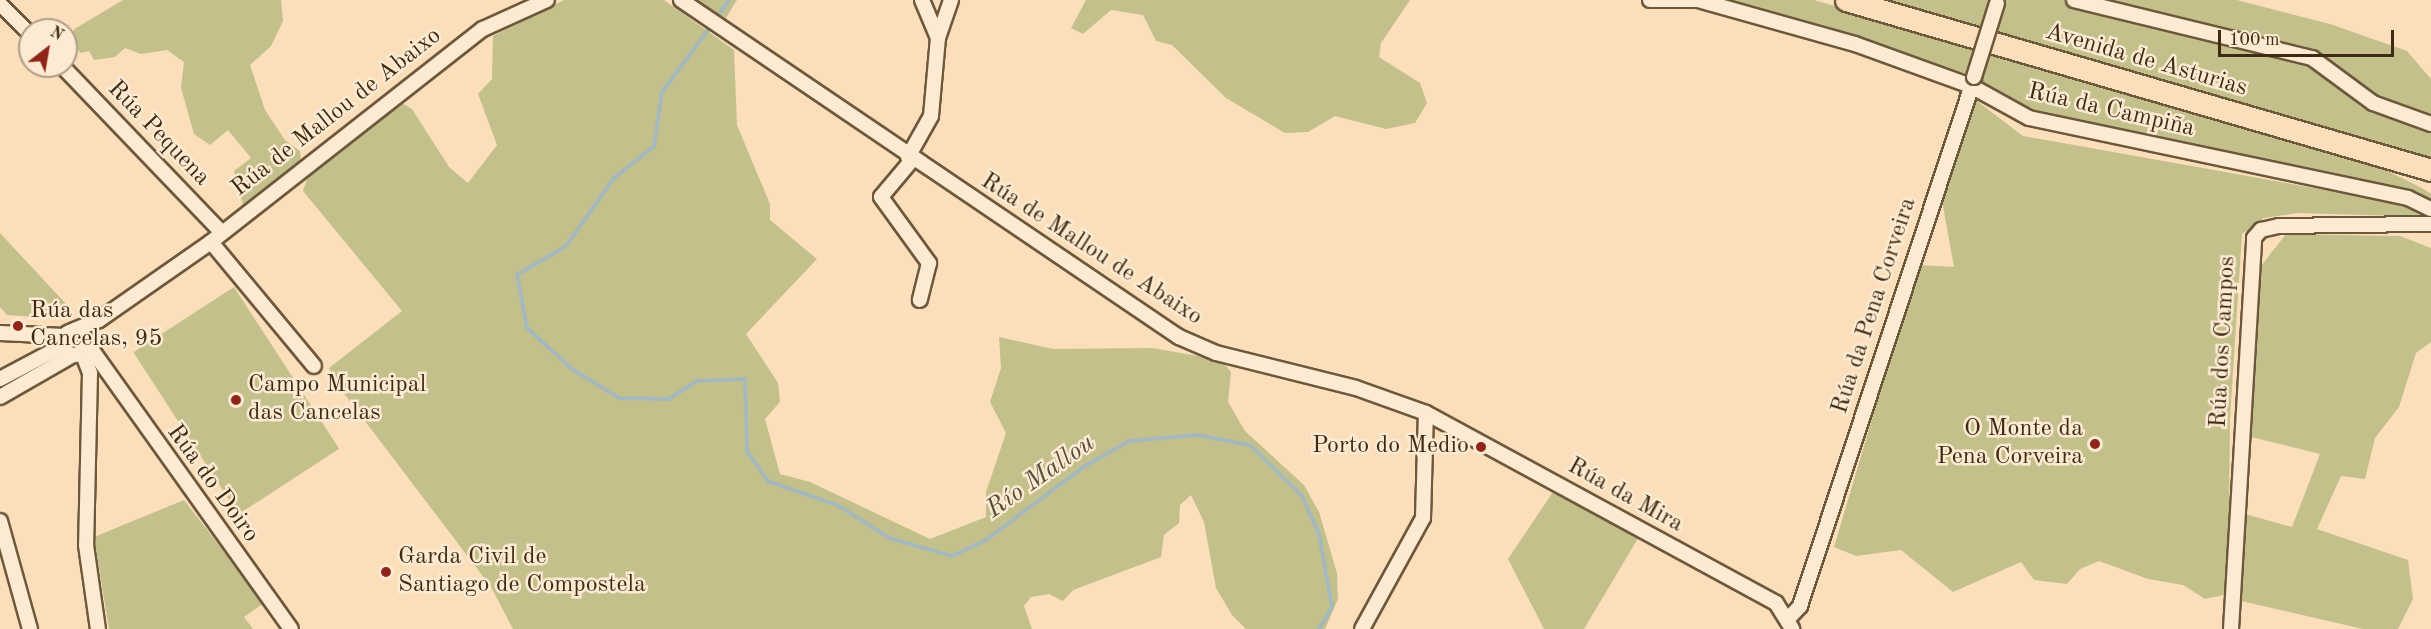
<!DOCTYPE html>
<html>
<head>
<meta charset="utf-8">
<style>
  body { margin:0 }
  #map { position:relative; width:2431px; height:629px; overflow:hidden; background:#fadfba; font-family:"Old Standard TT",serif }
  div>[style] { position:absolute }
  .green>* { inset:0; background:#c4c08c; transform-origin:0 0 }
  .stream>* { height:4px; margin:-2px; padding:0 2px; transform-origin:2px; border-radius:2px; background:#a5b9bc }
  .roads { filter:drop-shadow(2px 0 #6e583c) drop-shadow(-2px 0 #6e583c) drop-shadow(0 2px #6e583c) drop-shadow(0 -2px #6e583c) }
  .minor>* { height:14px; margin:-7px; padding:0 7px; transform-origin:7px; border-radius:7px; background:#fcead2 }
  .minor>.ring { margin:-7px; padding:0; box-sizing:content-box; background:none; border:14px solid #fcead2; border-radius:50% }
  .primary>* { height:21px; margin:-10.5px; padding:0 10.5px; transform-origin:10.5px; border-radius:10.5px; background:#fadfba }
  .bridges { filter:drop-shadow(2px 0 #6e583c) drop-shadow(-2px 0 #6e583c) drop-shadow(0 2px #6e583c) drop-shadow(0 -2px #6e583c) }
  .minor-bridge>* { height:14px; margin:-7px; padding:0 7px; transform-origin:7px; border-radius:7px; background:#fcead2 }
  .dots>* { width:16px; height:16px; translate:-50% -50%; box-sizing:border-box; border:3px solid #fcead2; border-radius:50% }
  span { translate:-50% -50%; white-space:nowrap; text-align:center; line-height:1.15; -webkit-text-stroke:5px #fcead2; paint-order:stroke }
  .street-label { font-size:24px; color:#3f2b12 }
  .poi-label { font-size:24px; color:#3f2b12 }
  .left { translate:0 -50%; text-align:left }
  .right { translate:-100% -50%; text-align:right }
  .water-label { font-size:26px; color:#584e3c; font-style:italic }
  .north { position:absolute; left:18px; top:18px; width:60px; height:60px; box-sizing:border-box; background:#fcead2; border:2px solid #b09e85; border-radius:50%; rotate:31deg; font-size:16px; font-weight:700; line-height:24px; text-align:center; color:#3f2b12 }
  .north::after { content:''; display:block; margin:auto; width:21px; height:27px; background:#8f2418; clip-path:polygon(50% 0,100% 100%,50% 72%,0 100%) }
  .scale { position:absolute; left:2218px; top:30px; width:176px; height:27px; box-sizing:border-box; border:3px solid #3f2b12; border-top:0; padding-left:8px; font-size:18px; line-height:21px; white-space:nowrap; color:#3f2b12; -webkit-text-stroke:4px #fcead2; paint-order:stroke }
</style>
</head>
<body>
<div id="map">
  <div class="green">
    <div style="clip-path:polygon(123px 0,281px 0,283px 21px,271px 46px,250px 65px,265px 110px,285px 140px,300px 151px,301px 161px,243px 205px,234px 171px,251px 158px,228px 130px,210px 145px,194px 134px,181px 88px,184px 62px,167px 50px,141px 54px,125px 48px,115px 57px,94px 60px,89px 51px,81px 53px,71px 44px,69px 35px,76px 28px)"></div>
    <div style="clip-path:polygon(564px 0,664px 0,734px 50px,737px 125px,770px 204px,770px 220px,817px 259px,746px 334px,778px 383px,780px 402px,765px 419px,780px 474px,810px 482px,930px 539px,986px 517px,986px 492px,1006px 433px,990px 402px,1001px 368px,999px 337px,1053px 349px,1152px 348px,1221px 360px,1231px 372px,1228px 402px,1245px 431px,1304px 485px,1319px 512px,1337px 573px,1338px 599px,1325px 629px,1246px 629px,1232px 615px,1216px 588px,1204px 522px,1191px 495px,1180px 505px,1179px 523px,1164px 535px,1161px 557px,1073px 590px,1063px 601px,1049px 594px,1031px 597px,1024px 606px,1032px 629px,513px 629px,491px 587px,333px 379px,329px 368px,402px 311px,303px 191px,307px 179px,402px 103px,412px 109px,449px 167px,468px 183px,497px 145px,478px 94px,492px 79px,493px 36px)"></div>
    <div style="clip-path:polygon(692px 0,737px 0,724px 21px)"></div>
    <div style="clip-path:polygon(1086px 0,1410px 0,1381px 43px,1379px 57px,1420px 83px,1427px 103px,1415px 123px,1386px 129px,1335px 116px,1308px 132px,1285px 133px,1226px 98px,1172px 45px,1156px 41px,1143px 15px,1111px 10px,1083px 34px,1071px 28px)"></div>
    <div style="clip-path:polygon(1714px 0,1814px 0,2367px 161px,2422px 188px,2431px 194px,2431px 205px,2030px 113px,1968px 74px)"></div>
    <div style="clip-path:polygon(1881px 0,2237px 0,2330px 24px,2407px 51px,2431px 79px,2431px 159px)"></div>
    <div style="clip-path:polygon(1977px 101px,2023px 136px,2409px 205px,2431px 217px,2299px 213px,2264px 218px,2242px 234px,2230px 418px,2228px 594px,2205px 599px,2183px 585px,2148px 579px,2099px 561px,2080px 569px,2067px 584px,2034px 580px,2021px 562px,1953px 592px,1901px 550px,1856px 556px,1834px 547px,1918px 265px,1954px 267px,1942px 201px,1970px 104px)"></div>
    <div style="clip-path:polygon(0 233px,68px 306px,52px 318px,7px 315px,0 307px)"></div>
    <div style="clip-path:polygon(2286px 234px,2400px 236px,2431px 248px,2431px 342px,2416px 353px,2399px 407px,2375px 438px,2365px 479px,2341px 476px,2317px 529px,2408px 560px,2413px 599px,2398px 629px,2363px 629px,2241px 601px,2245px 514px,2292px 527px,2320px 454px,2251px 437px,2261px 266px)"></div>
    <div style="left:234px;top:287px;width:193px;height:120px;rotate:57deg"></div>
    <div style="clip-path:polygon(1555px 489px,1640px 535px,1584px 629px,1544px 629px,1508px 559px)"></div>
    <div style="clip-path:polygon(184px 500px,264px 603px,244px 617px,253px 629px,109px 629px,94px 537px)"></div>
  </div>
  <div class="stream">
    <div style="left:719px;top:14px;width:17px;rotate:-54deg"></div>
    <div style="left:708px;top:30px;width:77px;rotate:126.6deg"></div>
    <div style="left:662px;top:92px;width:55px;rotate:98.4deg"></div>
    <div style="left:654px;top:146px;width:51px;rotate:141.3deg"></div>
    <div style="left:614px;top:178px;width:83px;rotate:125.2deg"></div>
    <div style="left:566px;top:246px;width:57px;rotate:149.4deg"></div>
    <div style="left:517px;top:275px;width:54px;rotate:79.3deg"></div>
    <div style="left:527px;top:328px;width:61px;rotate:42.3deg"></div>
    <div style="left:572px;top:369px;width:55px;rotate:31.7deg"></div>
    <div style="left:619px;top:398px;width:50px;rotate:1.1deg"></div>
    <div style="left:669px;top:399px;width:33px;rotate:-33deg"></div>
    <div style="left:697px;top:381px;width:48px;rotate:-2.4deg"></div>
    <div style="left:745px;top:379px;width:72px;rotate:88.4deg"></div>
    <div style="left:747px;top:451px;width:37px;rotate:55deg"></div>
    <div style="left:768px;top:481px;width:75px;rotate:19.4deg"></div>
    <div style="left:839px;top:506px;width:59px;rotate:32.6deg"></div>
    <div style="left:889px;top:538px;width:66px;rotate:15.9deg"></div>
    <div style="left:952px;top:556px;width:38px;rotate:-25deg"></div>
    <div style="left:986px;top:540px;width:124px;rotate:-36.8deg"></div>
    <div style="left:1085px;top:466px;width:51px;rotate:-29.6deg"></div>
    <div style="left:1129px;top:441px;width:68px;rotate:-5deg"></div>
    <div style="left:1197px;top:435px;width:54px;rotate:10.7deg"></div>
    <div style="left:1250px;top:445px;width:73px;rotate:44.4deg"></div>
    <div style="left:1302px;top:496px;width:42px;rotate:65.9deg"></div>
    <div style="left:1319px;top:534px;width:74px;rotate:79.9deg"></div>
    <div style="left:1332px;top:607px;width:26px;rotate:121deg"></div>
  </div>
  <div class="roads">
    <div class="minor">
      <div style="left:681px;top:0;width:601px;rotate:34.09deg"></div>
      <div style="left:1179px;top:337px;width:40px;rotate:23.4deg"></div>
      <div style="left:1216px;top:353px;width:144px;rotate:14deg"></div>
      <div style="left:1356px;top:388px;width:74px;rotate:19.7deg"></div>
      <div style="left:1426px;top:413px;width:398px;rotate:28.5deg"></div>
      <div style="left:1776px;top:603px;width:31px;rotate:58deg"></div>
      <div style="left:922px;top:0;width:41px;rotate:67.2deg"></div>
      <div style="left:1650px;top:0;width:48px"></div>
      <div style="left:1698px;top:0;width:163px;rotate:15.7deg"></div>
      <div style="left:1855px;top:44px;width:123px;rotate:19.9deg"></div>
      <div style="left:1971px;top:86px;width:66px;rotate:28.9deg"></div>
      <div style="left:2029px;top:118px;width:387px;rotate:11.9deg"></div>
      <div style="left:2408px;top:198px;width:25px;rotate:26deg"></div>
      <div style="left:2074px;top:0;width:245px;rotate:13.7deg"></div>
      <div style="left:2312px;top:58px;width:76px;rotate:36.4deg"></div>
      <div style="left:2373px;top:103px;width:62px;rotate:19.9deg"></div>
      <div style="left:0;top:4px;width:42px;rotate:45deg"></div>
      <div style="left:62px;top:66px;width:231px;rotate:46.2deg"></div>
      <div style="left:908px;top:157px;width:47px;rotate:-60.7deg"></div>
      <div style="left:931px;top:116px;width:78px;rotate:-84.9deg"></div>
      <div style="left:938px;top:38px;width:40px;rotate:-71.1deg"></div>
      <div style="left:912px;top:160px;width:48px;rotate:130deg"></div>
      <div style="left:881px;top:197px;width:82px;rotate:54deg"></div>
      <div style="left:929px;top:263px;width:38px;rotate:104deg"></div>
      <div style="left:211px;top:242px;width:161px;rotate:50.3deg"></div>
      <div style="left:74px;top:330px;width:27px;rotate:-22deg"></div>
      <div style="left:99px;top:320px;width:136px;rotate:-34.9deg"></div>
      <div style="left:211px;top:242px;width:345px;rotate:-38.1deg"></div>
      <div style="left:483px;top:29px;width:70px;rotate:-24.4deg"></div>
      <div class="ring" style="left:62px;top:331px;width:10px;height:10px"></div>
      <div style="left:0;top:333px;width:64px;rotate:2.7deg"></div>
      <div style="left:87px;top:343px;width:351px;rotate:54.5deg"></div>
      <div style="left:85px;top:360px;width:14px;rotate:69deg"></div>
      <div style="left:90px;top:373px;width:172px;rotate:91.3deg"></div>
      <div style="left:86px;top:545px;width:85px;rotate:81.9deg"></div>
      <div style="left:0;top:379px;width:70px;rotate:-28deg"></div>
      <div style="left:0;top:397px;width:84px;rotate:-29.9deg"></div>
      <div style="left:0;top:521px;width:112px;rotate:74.5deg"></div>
      <div style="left:1789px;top:618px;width:16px;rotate:-47deg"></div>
      <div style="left:1800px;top:606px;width:555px;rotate:-71.73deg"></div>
      <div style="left:1362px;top:629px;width:127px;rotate:-61.2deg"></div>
      <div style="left:1423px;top:518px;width:105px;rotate:-88.4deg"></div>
      <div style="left:2231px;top:629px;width:392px;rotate:-86.6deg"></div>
      <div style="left:2254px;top:238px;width:11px;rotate:-49deg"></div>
      <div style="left:2261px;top:230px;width:18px;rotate:-13deg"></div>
      <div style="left:2279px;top:226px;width:152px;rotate:-0.8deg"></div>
    </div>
    <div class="primary">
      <div style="left:1846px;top:0;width:609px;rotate:16.2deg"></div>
    </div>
  </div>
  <div class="bridges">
    <div class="minor-bridge">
      <div style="left:1974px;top:77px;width:77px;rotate:-72.7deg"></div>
    </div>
  </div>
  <div class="dots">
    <div style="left:18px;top:326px;background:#8f2418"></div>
    <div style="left:236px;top:400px;background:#8f2418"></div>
    <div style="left:2095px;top:444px;background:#8f2418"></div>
    <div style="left:1481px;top:447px;background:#8f2418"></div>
    <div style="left:386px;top:572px;background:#8f2418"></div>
  </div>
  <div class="street-label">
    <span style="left:2146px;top:61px;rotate:16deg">Avenida de Asturias</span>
    <span style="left:2111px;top:111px;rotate:13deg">Rúa da Campiña</span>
    <span style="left:337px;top:113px;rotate:-38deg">Rúa de Mallou de Abaixo</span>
    <span style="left:158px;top:134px;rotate:46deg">Rúa Pequena</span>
    <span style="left:1091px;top:250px;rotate:33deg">Rúa de Mallou de Abaixo</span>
    <span style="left:1875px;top:306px;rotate:-72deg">Rúa da Pena Corveira</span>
    <span style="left:2224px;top:342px;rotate:-87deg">Rúa dos Campos</span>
    <span style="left:212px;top:484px;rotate:54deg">Rúa do Doiro</span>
    <span style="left:1625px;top:496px;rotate:29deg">Rúa da Mira</span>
  </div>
  <div class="poi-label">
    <span class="left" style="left:30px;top:326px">Rúa das<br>Cancelas, 95</span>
    <span class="left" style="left:248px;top:400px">Campo Municipal<br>das Cancelas</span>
    <span class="right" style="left:2083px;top:444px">O Monte da<br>Pena Corveira</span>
    <span class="right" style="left:1469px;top:447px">Porto do Medio</span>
    <span class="left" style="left:398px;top:572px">Garda Civil de<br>Santiago de Compostela</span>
  </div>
  <div class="water-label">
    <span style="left:1041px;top:477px;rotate:-35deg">Río Mallou</span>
  </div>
  <div class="north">N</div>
  <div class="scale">100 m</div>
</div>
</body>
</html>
